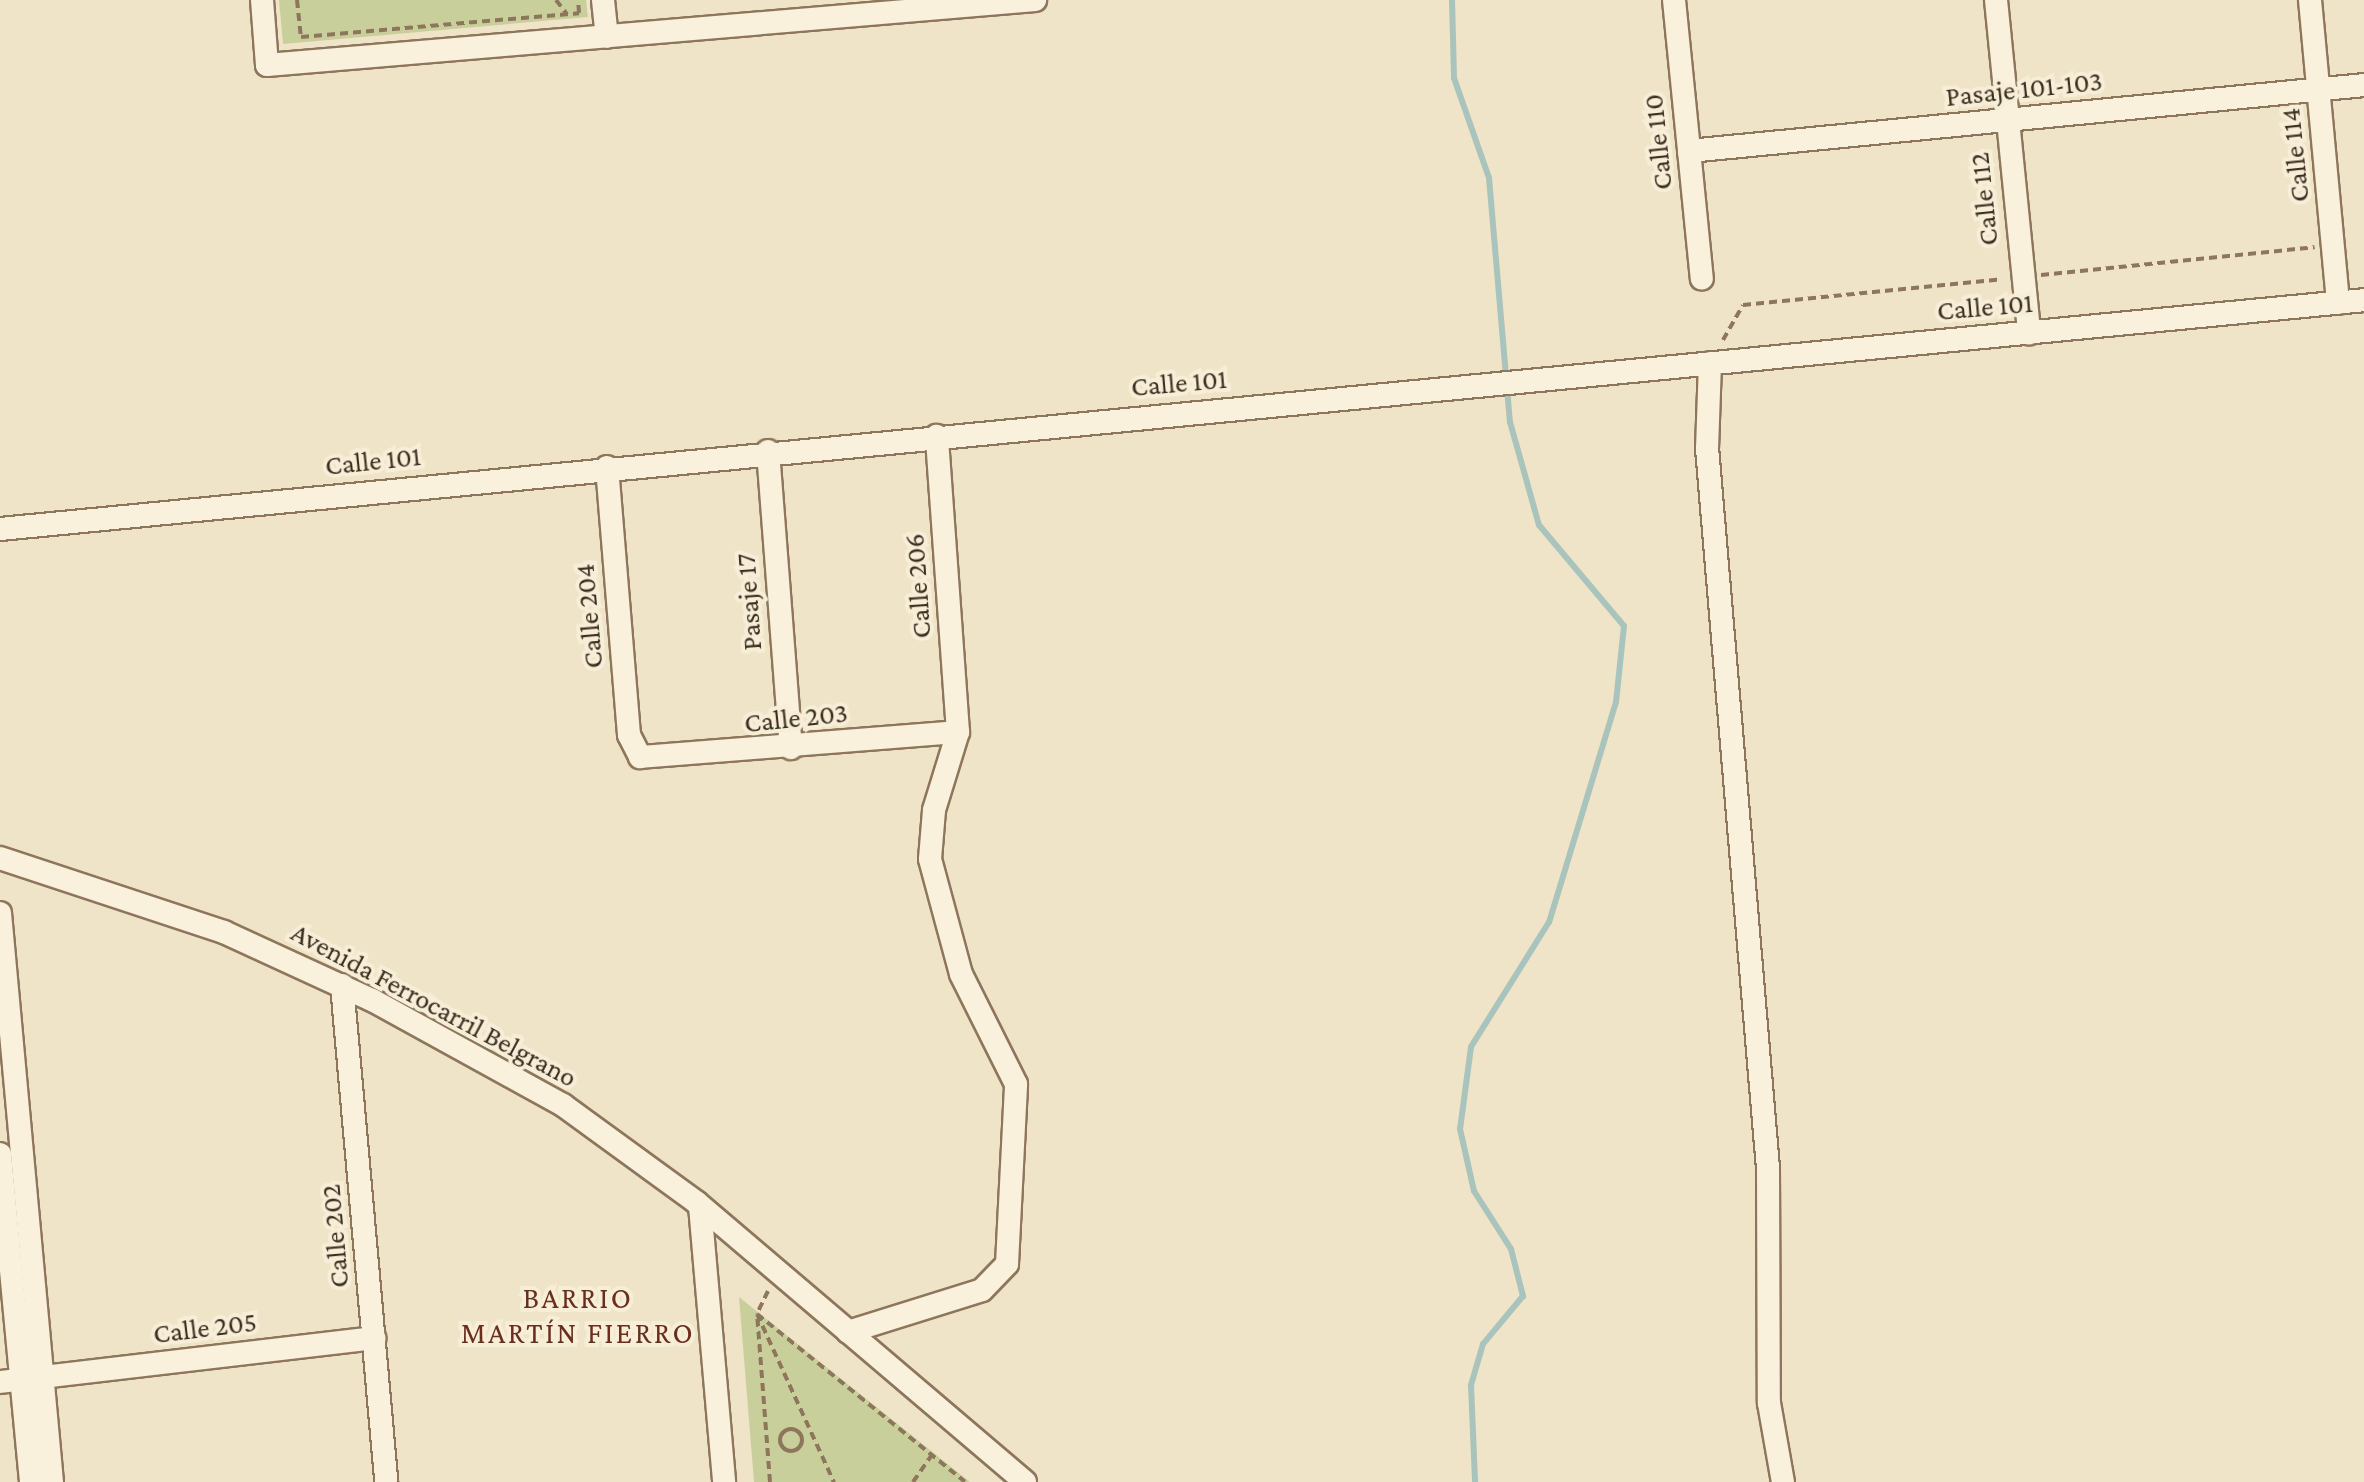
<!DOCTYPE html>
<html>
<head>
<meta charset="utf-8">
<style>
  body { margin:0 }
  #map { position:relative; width:2364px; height:1482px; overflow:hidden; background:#f0e4c8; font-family:"Crimson Pro",serif }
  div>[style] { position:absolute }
  .green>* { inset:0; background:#c9cf9b }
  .stream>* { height:6px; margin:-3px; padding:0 3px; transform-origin:3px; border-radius:3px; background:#a9c4bc }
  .path>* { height:4px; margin-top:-2px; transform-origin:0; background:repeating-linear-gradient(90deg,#8d765c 0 8px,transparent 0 13px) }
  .path>.ring { margin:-2px; padding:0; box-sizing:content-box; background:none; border:4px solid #8d765c; border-radius:50% }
  .roads { filter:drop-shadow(2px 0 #8d765c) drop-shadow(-2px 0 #8d765c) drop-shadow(0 2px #8d765c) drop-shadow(0 -2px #8d765c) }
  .minor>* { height:22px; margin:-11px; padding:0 11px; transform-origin:11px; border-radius:11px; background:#faf1dc }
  span { translate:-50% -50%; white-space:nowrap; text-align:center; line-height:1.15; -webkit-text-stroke:8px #f7eed8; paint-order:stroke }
  .street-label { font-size:28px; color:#3d2e20 }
  .neighbourhood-label { font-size:30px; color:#6b2e1e; letter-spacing:2.5px }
</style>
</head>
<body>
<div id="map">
  <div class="green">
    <div style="clip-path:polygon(279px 0,586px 0,588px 17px,283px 44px)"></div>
    <div style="clip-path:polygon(739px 1297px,970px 1482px,754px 1482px)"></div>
  </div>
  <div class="stream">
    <div style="left:1452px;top:0;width:78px;rotate:88.5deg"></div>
    <div style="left:1454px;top:78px;width:106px;rotate:70.7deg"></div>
    <div style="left:1489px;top:178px;width:245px;rotate:85.1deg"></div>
    <div style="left:1510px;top:422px;width:107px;rotate:74.3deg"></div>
    <div style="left:1539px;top:525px;width:132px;rotate:49.9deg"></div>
    <div style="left:1624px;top:626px;width:76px;rotate:96deg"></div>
    <div style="left:1616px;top:702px;width:230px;rotate:106.9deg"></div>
    <div style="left:1549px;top:922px;width:147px;rotate:122deg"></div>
    <div style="left:1471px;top:1047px;width:83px;rotate:97.6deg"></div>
    <div style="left:1460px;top:1129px;width:64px;rotate:77.3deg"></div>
    <div style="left:1474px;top:1191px;width:69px;rotate:57.5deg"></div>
    <div style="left:1511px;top:1249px;width:49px;rotate:75.7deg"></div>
    <div style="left:1523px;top:1296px;width:62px;rotate:129.8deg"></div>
    <div style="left:1483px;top:1344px;width:43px;rotate:106.3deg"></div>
    <div style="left:1471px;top:1385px;width:97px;rotate:87.6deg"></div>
  </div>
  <div class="path">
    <div style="left:297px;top:0;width:37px;rotate:84deg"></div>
    <div style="left:301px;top:37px;width:279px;rotate:-4.9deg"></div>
    <div style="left:579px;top:13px;width:13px;rotate:-94deg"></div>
    <div style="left:556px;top:0;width:18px;rotate:52deg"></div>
    <div style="left:2041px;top:275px;width:275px;rotate:-5.8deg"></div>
    <div style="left:1723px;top:340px;width:40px;rotate:-60.3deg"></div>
    <div style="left:1743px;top:305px;width:260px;rotate:-5.7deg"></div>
    <div style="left:768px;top:1291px;width:25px;rotate:116deg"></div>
    <div style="left:757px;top:1314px;width:185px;rotate:65.4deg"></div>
    <div class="ring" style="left:780px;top:1429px;width:18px;height:18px"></div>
    <div style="left:770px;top:1482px;width:169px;rotate:-94.4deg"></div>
    <div style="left:757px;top:1314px;width:267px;rotate:38.9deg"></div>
    <div style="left:913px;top:1482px;width:33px;rotate:-55deg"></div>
  </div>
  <div class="roads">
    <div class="minor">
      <div style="left:262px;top:0;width:65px;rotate:85.6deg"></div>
      <div style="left:267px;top:65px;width:771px;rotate:-4.84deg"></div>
      <div style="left:603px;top:0;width:37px;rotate:84deg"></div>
      <div style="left:1674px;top:0;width:280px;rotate:84.3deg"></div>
      <div style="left:1996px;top:0;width:335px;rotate:84.3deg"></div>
      <div style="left:2310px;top:0;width:304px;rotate:84.7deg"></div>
      <div style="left:1689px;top:151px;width:678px;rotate:-5.58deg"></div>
      <div style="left:1710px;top:363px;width:85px;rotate:92deg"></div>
      <div style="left:1707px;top:448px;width:723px;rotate:85.16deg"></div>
      <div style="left:1768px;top:1168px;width:235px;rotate:89.8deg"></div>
      <div style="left:1769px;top:1403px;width:80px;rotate:80deg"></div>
      <div style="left:768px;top:451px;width:298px;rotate:85.6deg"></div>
      <div style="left:607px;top:467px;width:269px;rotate:85.3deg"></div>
      <div style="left:629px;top:735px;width:25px;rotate:63deg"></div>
      <div style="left:640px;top:757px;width:319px;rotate:-4.5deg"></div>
      <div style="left:0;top:529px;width:2375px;rotate:-5.53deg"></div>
      <div style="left:0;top:858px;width:236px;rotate:18.3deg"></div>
      <div style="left:224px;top:932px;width:163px;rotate:24.7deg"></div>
      <div style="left:372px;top:1000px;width:218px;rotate:28.8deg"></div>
      <div style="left:563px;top:1105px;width:165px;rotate:36.1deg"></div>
      <div style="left:696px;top:1202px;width:432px;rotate:40.4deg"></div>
      <div style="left:0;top:913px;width:571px;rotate:84.78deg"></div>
      <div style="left:342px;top:985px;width:499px;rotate:84.9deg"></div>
      <div style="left:0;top:1154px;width:329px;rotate:84.6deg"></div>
      <div style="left:700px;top:1206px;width:277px;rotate:85deg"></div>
      <div style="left:848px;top:1332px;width:140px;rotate:-17.4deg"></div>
      <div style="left:982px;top:1290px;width:36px;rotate:-46deg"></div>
      <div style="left:1007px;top:1264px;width:180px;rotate:-87.1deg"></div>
      <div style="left:1016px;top:1084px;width:123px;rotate:-116.6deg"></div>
      <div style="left:961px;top:974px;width:119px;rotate:-105.1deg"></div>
      <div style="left:930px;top:859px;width:49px;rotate:-85.3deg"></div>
      <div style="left:934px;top:810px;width:82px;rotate:-72.9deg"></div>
      <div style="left:958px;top:732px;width:297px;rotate:-94.1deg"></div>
      <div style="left:0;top:1382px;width:377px;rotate:-6.7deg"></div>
    </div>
  </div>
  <div class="street-label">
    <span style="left:2024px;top:89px;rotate:-6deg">Pasaje 101-103</span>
    <span style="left:1658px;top:142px;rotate:-96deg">Calle 110</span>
    <span style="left:2295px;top:155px;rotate:-96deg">Calle 114</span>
    <span style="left:1984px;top:199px;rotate:-96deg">Calle 112</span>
    <span style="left:1985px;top:307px;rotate:-5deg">Calle 101</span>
    <span style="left:1179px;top:383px;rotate:-5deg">Calle 101</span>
    <span style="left:373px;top:461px;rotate:-6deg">Calle 101</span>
    <span style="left:918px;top:586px;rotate:-94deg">Calle 206</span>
    <span style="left:749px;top:602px;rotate:-94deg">Pasaje 17</span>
    <span style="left:589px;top:616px;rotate:-95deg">Calle 204</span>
    <span style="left:796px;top:718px;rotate:-6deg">Calle 203</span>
    <span style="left:434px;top:1005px;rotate:28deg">Avenida Ferrocarril Belgrano</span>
    <span style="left:335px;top:1236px;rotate:-95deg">Calle 202</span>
    <span style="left:205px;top:1328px;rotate:-7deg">Calle 205</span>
  </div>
  <div class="neighbourhood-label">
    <span style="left:578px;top:1315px">BARRIO<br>MARTÍN FIERRO</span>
  </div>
</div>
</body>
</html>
